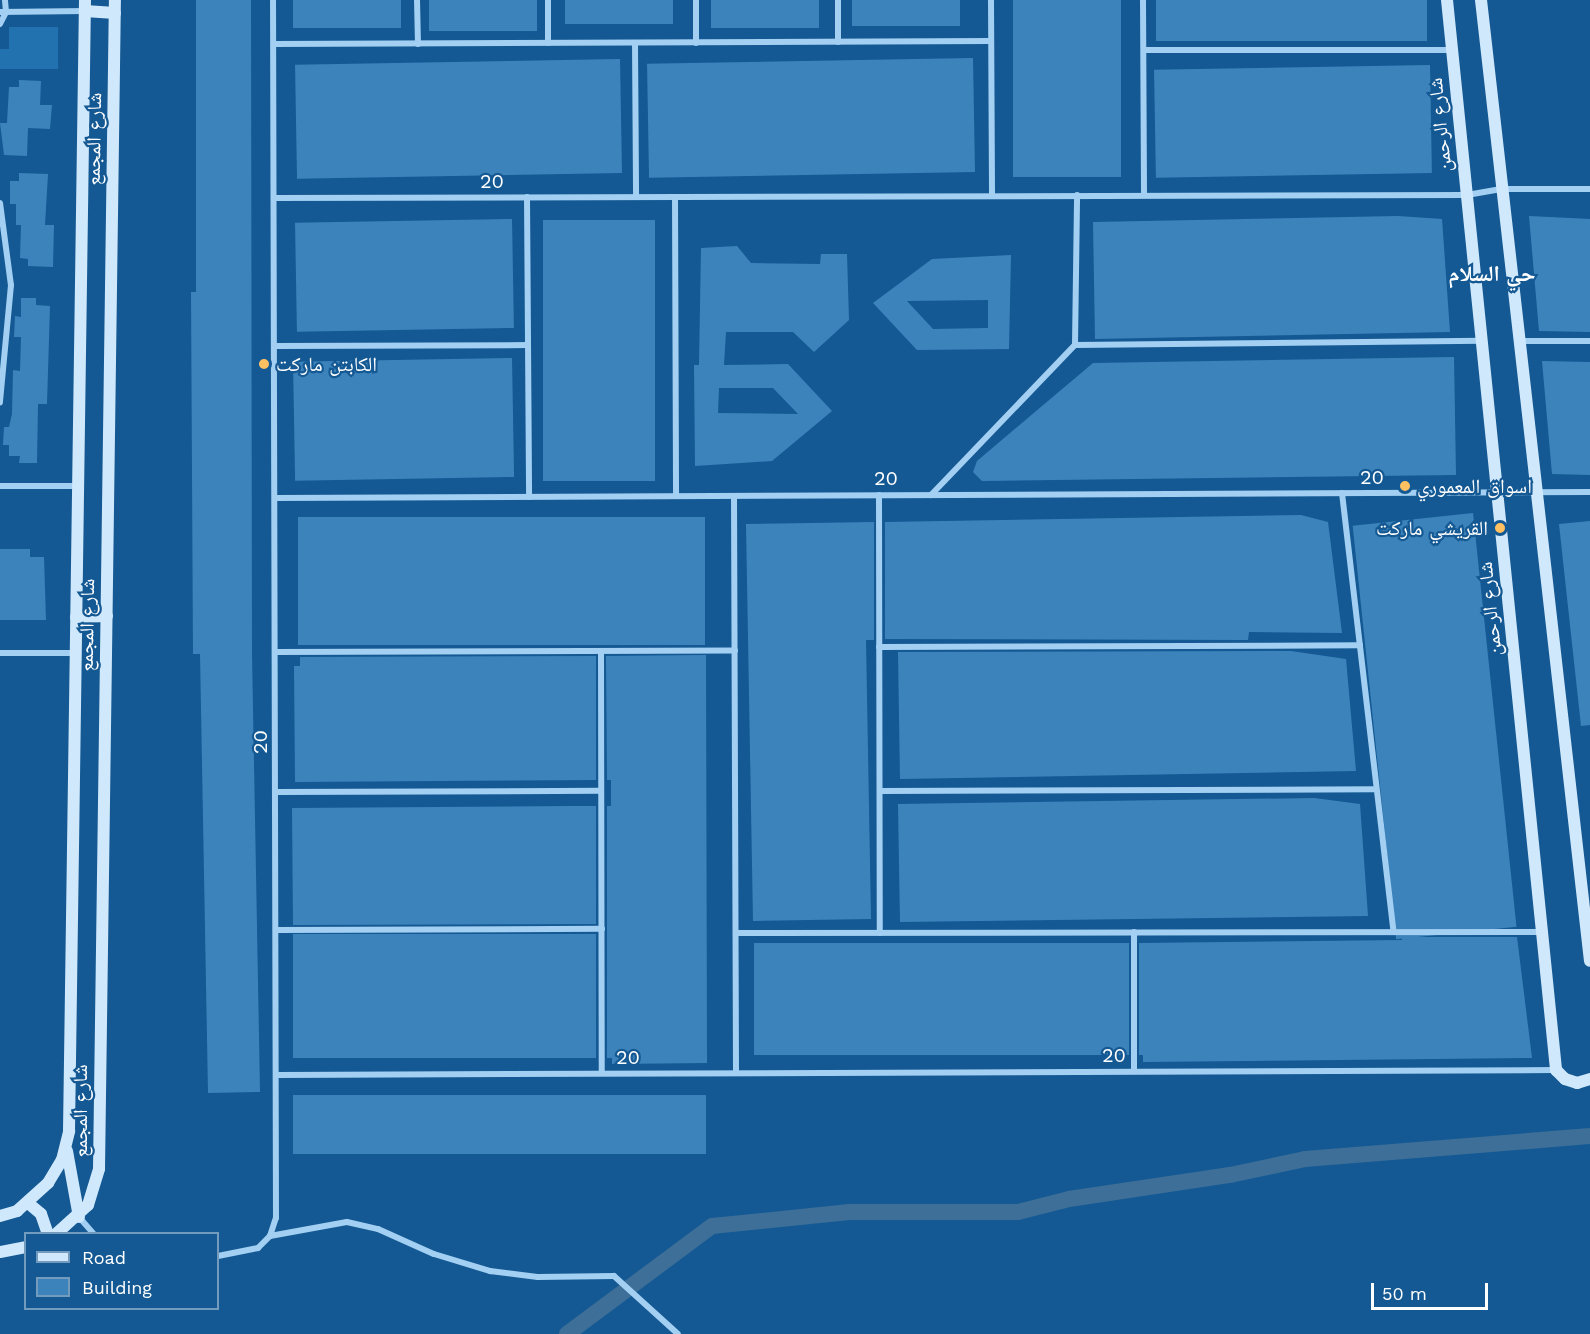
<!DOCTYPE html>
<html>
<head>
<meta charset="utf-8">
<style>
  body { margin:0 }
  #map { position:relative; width:1590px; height:1334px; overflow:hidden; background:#145993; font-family:"Work Sans","Noto Naskh Arabic",sans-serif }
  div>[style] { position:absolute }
  .green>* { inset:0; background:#2372b0 }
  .canal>* { height:16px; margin:-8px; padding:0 8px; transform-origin:8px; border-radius:8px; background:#3d6f98 }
  .building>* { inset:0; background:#3d83bb; transform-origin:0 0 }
  .street>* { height:6px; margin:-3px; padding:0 3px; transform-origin:3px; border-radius:3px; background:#a2cff2 }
  .secondary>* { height:12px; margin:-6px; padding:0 6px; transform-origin:6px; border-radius:6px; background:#d0e8fc }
  .dots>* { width:16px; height:16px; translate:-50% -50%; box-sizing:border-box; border:3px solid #145993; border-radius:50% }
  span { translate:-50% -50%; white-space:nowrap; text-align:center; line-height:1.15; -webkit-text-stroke:4.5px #145993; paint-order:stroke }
  .street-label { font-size:20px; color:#fff }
  .poi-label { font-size:20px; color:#fff }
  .left { translate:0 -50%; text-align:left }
  .right { translate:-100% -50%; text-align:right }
  .quarter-label { font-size:22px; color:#fff; font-weight:700 }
  .legend { position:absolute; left:24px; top:1232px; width:195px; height:78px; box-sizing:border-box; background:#145993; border:2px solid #729bbe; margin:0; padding:8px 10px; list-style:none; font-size:18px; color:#fff }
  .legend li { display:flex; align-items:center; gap:12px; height:30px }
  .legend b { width:30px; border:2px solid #729bbe }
  .scale { position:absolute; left:1371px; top:1283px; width:117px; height:27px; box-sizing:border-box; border:3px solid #fff; border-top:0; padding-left:8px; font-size:18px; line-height:21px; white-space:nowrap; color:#fff; -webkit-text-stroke:4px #145993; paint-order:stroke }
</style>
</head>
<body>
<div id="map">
  <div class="green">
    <div style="clip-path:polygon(9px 27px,58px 27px,58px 69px,0 69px,0 49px,9px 49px)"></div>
  </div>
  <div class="canal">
    <div style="left:567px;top:1334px;width:181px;rotate:-36.7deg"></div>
    <div style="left:712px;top:1226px;width:138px;rotate:-5.8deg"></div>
    <div style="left:849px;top:1212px;width:169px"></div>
    <div style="left:1018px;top:1212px;width:53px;rotate:-14.3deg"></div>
    <div style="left:1069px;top:1199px;width:163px;rotate:-8.5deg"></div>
    <div style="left:1230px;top:1175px;width:77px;rotate:-12deg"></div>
    <div style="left:1305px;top:1159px;width:286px;rotate:-4.6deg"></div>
  </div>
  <div class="building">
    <div style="clip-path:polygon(196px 0,251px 0,252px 654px,260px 1092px,208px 1093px,200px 654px,193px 654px,191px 292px,196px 292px)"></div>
    <div style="left:293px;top:0;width:108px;height:28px"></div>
    <div style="left:429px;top:0;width:108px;height:31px"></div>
    <div style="left:565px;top:0;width:108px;height:24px"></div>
    <div style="left:711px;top:0;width:108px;height:28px"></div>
    <div style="left:852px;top:0;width:108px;height:26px"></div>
    <div style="left:1013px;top:0;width:108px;height:177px"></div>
    <div style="left:1156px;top:0;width:271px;height:41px"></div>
    <div style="left:973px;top:58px;width:114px;height:326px;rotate:89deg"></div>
    <div style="left:620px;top:59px;width:114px;height:325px;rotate:89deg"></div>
    <div style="left:1430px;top:65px;width:108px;height:276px;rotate:89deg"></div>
    <div style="clip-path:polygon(19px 80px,41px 81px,40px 105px,52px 105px,50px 129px,28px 128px,27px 156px,4px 155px,0 123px,7px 123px,9px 87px,19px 87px)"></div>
    <div style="clip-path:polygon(19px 173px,48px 174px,45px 225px,54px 225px,53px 267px,28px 266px,28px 259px,20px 258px,21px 225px,16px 225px,16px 204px,10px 204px,10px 181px,19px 181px)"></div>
    <div style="clip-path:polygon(1398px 216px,1442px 219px,1450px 332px,1095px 339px,1093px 222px)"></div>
    <div style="clip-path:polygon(1529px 216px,1590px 219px,1590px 332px,1539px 331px)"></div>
    <div style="left:512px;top:219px;width:109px;height:217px;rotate:89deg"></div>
    <div style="left:655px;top:220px;width:261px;height:112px;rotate:90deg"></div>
    <div style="clip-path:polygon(evenodd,737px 246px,751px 263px,820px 264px,821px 254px,847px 254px,849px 320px,814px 352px,793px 332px,726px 332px,724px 365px,788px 364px,832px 411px,772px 461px,695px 466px,694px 365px,699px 365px,701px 248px,737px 246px,719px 388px,773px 388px,798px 414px,718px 413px,719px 388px)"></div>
    <div style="clip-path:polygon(evenodd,1011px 255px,1009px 349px,917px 350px,873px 303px,932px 259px,1011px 255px,988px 300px,988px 328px,933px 329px,907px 301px,988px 300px)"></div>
    <div style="clip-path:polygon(21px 298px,36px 298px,36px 305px,50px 306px,47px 404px,38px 404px,37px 463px,19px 463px,20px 456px,9px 456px,9px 445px,3px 445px,4px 427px,9px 427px,12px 414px,13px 370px,20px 371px,21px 337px,14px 337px,15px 316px,21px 317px)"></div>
    <div style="clip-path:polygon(1454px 357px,1456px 475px,982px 481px,973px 472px,977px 461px,1093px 363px)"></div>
    <div style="left:512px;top:358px;width:119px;height:219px;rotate:89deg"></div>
    <div style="clip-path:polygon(1542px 361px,1590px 362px,1590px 475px,1552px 474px)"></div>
    <div style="left:1473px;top:513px;width:416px;height:121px;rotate:84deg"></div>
    <div style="clip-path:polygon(1301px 515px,1328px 522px,1342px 633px,1249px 632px,1248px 640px,885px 639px,885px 522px)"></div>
    <div style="left:705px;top:517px;width:128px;height:407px;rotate:90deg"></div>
    <div style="clip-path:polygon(1590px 521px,1590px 725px,1581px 726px,1559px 524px)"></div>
    <div style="clip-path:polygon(874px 522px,874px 640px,866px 640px,871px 919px,753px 921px,746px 524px)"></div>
    <div style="clip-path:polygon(0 549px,30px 549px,30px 557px,44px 557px,46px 620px,0 620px)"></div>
    <div style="clip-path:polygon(1291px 651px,1346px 659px,1356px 771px,900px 779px,898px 652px)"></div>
    <div style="clip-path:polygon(706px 655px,707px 1063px,612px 1064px,612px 1058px,607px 1058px,607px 806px,611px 806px,611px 780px,607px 780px,606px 656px)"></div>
    <div style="clip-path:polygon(596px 656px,596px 780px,295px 782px,294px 666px,300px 666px,300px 657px)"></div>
    <div style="clip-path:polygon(1314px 798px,1360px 804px,1368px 916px,900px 922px,898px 804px)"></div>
    <div style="clip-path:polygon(572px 806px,596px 806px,596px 924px,293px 925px,292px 808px)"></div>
    <div style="left:596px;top:934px;width:124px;height:303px;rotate:90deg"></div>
    <div style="clip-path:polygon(1402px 937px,1517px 937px,1532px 1058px,1143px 1062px,1143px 1055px,1139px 1055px,1139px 943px,1402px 940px)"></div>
    <div style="left:1129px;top:943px;width:112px;height:375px;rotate:90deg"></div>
    <div style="left:293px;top:1095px;width:413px;height:59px"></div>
  </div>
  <div class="street">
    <div style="left:417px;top:0;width:44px;rotate:88.7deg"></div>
    <div style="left:548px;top:0;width:43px;rotate:90deg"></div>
    <div style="left:696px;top:0;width:43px;rotate:90deg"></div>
    <div style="left:838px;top:0;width:42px;rotate:90deg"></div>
    <div style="left:991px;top:0;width:195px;rotate:89.7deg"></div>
    <div style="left:1143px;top:0;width:195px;rotate:89.7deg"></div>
    <div style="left:0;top:12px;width:85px;rotate:-0.7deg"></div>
    <div style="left:0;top:24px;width:13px;rotate:-63deg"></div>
    <div style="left:6px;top:12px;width:12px;rotate:-95deg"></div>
    <div style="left:635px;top:43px;width:154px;rotate:89.6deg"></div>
    <div style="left:274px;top:44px;width:717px;rotate:-0.24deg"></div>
    <div style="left:1144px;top:50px;width:308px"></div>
    <div style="left:527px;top:197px;width:300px;rotate:89.6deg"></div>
    <div style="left:675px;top:197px;width:299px;rotate:89.8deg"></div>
    <div style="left:274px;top:198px;width:1193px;rotate:-0.14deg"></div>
    <div style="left:1467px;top:195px;width:36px;rotate:-10deg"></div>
    <div style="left:1502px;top:189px;width:88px"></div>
    <div style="left:0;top:203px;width:83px;rotate:82.4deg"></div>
    <div style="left:11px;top:285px;width:118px;rotate:95.4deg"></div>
    <div style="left:1520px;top:341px;width:70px"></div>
    <div style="left:1075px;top:345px;width:407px;rotate:-0.6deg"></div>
    <div style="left:275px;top:346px;width:253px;rotate:-0.2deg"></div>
    <div style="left:0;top:486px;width:78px"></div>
    <div style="left:1342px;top:493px;width:440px;rotate:83.3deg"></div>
    <div style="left:879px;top:495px;width:438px;rotate:89.9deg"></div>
    <div style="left:931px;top:495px;width:208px;rotate:-46.2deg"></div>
    <div style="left:1075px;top:345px;width:150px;rotate:-89.2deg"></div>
    <div style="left:734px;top:496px;width:577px;rotate:89.8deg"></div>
    <div style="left:275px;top:498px;width:1315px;rotate:-0.26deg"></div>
    <div style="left:879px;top:647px;width:481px;rotate:-0.2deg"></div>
    <div style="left:601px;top:651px;width:422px;rotate:89.9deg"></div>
    <div style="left:276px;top:652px;width:459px;rotate:-0.2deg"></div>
    <div style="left:0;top:653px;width:75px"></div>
    <div style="left:880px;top:791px;width:495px;rotate:-0.2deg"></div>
    <div style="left:276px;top:792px;width:325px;rotate:-0.2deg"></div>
    <div style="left:277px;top:930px;width:325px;rotate:-0.2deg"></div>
    <div style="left:1134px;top:932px;width:139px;rotate:90deg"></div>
    <div style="left:736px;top:933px;width:806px;rotate:-0.07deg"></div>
    <div style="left:277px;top:1075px;width:1279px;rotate:-0.22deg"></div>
    <div style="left:79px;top:1217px;width:23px;rotate:49deg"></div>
    <div style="left:270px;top:1236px;width:78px;rotate:-10.3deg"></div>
    <div style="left:347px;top:1222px;width:32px;rotate:13deg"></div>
    <div style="left:378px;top:1229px;width:61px;rotate:24.1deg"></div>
    <div style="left:434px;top:1254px;width:59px;rotate:16.9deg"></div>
    <div style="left:490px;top:1271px;width:48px;rotate:7.1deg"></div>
    <div style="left:538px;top:1277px;width:76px;rotate:-0.8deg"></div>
    <div style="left:614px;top:1276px;width:86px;rotate:42.2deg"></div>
    <div style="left:218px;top:1256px;width:41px;rotate:-11.3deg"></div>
    <div style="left:258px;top:1248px;width:17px;rotate:-45deg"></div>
    <div style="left:270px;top:1236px;width:19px;rotate:-72deg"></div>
    <div style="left:276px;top:1218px;width:1218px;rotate:-90.14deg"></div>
  </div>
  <div class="secondary">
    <div style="left:1447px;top:0;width:1076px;rotate:84.18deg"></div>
    <div style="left:1556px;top:1070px;width:13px;rotate:45deg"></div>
    <div style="left:1565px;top:1079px;width:13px;rotate:18deg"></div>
    <div style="left:1577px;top:1083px;width:14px;rotate:-17deg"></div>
    <div style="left:1481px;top:0;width:967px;rotate:83.53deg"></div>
    <div style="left:85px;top:11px;width:30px;rotate:4deg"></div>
    <div style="left:76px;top:617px;width:31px;rotate:-2deg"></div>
    <div style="left:67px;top:1151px;width:67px;rotate:79.7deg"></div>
    <div style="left:28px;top:1203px;width:17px;rotate:40deg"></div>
    <div style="left:41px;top:1214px;width:21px;rotate:71deg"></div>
    <div style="left:0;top:1216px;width:18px;rotate:-16deg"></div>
    <div style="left:17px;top:1211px;width:42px;rotate:-42.1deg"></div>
    <div style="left:48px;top:1183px;width:27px;rotate:-59deg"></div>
    <div style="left:62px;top:1160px;width:30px;rotate:-76deg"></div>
    <div style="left:69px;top:1131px;width:1131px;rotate:-89.19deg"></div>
    <div style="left:56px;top:1234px;width:43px;rotate:-42.2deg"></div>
    <div style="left:88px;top:1205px;width:38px;rotate:-73deg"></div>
    <div style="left:99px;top:1169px;width:1169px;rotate:-89.22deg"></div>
    <div style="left:0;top:1252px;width:26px;rotate:-11deg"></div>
  </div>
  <div class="dots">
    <div style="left:264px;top:364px;background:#ffc062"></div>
    <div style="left:1405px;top:486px;background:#ffc062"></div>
    <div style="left:1500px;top:528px;background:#ffc062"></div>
  </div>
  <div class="street-label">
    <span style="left:1440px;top:125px;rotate:-96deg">شارع الرحمن</span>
    <span style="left:94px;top:139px;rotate:-89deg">شارع المجمع</span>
    <span style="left:492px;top:181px">20</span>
    <span style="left:1372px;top:477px">20</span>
    <span style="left:886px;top:478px">20</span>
    <span style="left:1490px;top:609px;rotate:-96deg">شارع الرحمن</span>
    <span style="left:87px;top:625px;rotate:-89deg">شارع المجمع</span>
    <span style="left:260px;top:742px;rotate:-90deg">20</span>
    <span style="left:1114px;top:1055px">20</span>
    <span style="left:628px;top:1057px">20</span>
    <span style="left:80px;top:1111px;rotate:-90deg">شارع المجمع</span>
  </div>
  <div class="poi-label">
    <span class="left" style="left:276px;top:364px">الكابتن ماركت</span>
    <span class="left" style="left:1417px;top:486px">اسواق المعموري</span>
    <span class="right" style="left:1488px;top:528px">القريشي ماركت</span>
  </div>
  <div class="quarter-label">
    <span style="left:1492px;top:274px">حي السلام</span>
  </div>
  <ul class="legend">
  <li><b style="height:8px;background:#d0e8fc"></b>Road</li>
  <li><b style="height:16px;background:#3d83bb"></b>Building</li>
  </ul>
  <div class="scale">50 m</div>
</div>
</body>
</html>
